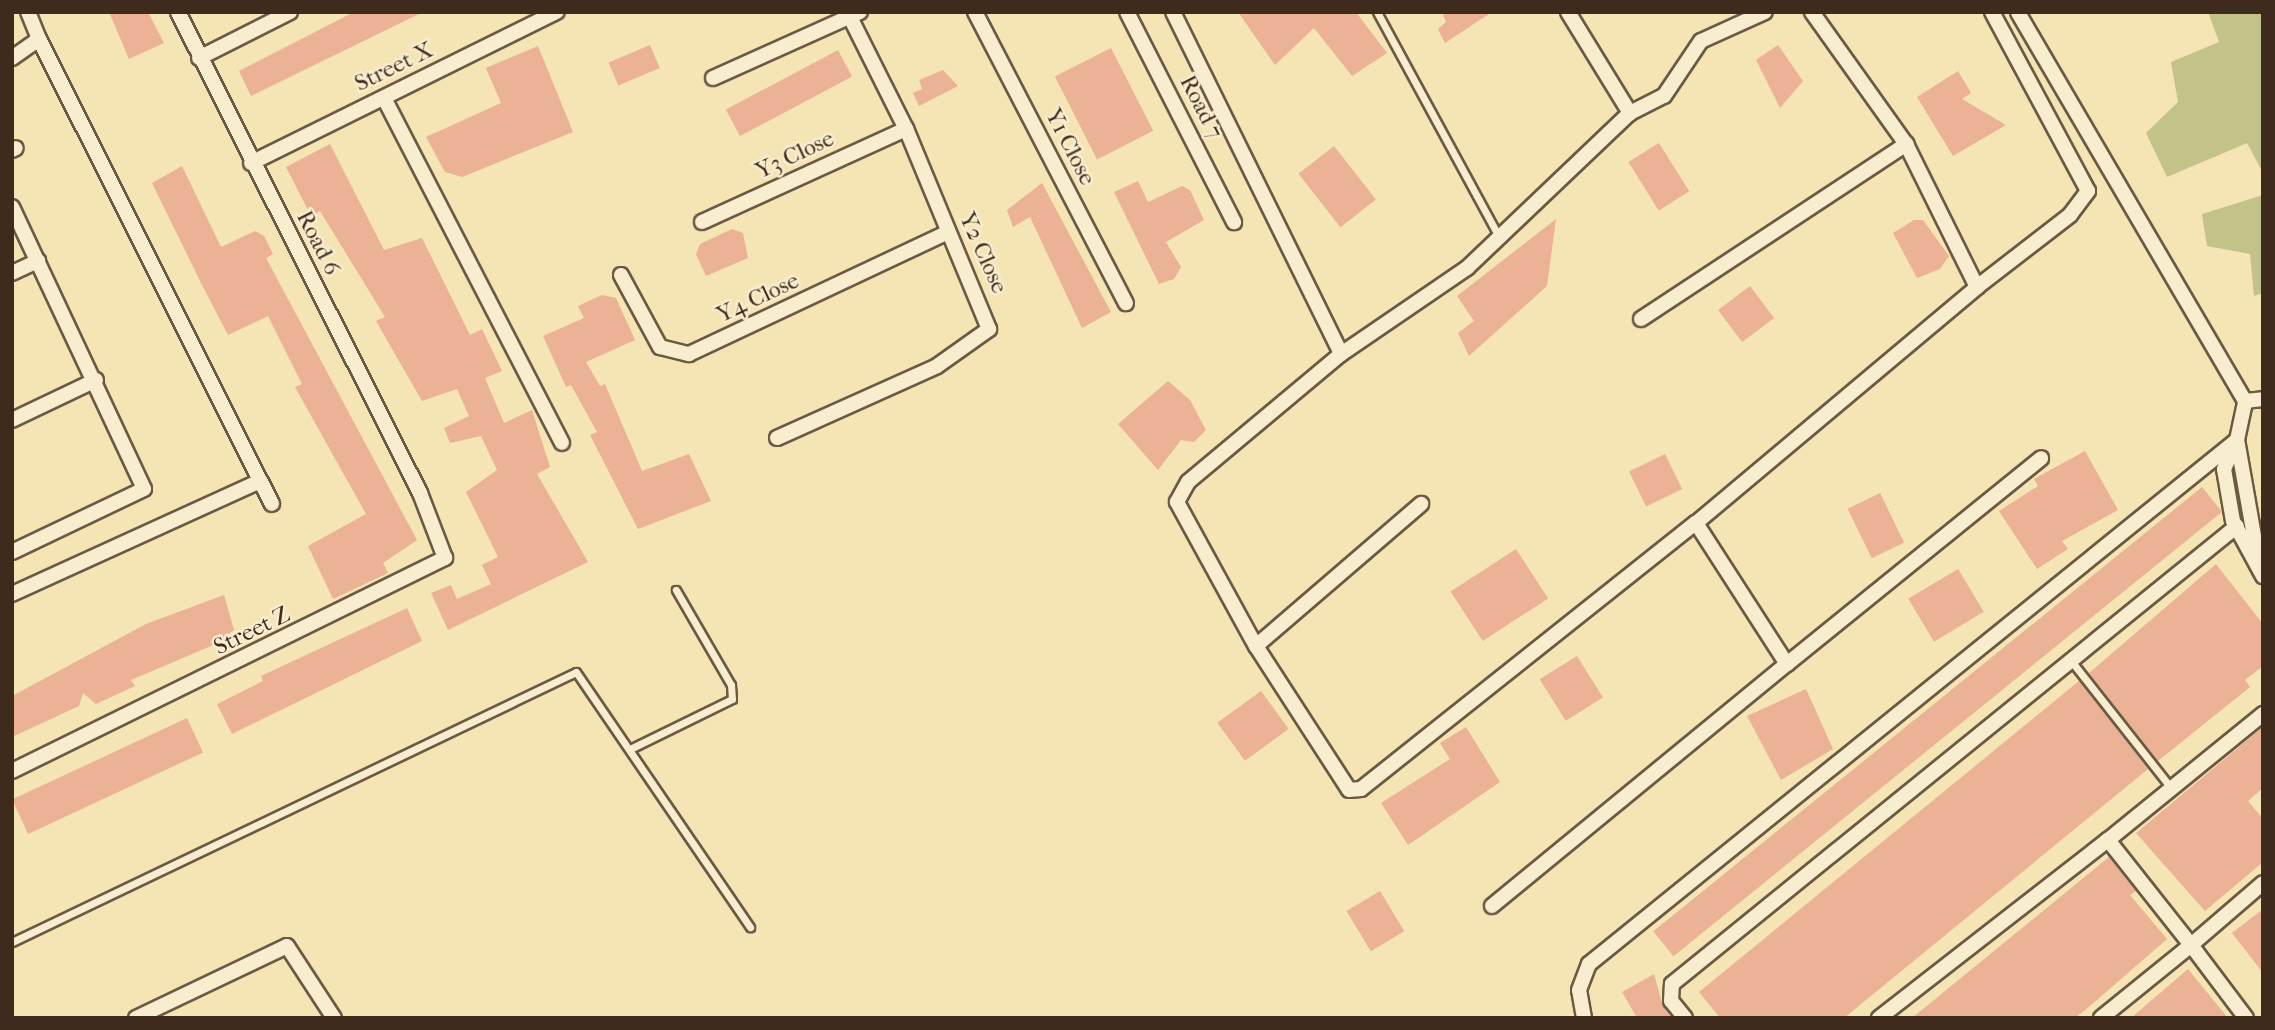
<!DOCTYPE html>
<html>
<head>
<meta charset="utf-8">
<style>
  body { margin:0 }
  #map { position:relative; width:2275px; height:1030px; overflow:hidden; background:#f5e4b4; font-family:"IM FELL French Canon",serif }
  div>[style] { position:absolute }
  .green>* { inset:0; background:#c2c289 }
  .building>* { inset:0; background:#ebb295; transform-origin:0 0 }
  .roads { filter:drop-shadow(2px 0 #6c5943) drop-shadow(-2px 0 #6c5943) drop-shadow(0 2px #6c5943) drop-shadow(0 -2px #6c5943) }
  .service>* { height:7px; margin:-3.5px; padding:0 3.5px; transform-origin:3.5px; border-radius:3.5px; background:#f8edce }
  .minor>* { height:14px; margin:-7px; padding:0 7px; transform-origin:7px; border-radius:7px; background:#f8edce }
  span { translate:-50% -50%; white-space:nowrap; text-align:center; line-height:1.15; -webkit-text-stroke:5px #f8edce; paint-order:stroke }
  .street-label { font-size:23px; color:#3e2b1d }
  .frame { position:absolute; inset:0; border:14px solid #3e2b1d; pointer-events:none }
</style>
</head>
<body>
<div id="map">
  <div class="green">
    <div style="clip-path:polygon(2208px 12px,2263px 12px,2263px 173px,2247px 143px,2167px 177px,2146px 133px,2178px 102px,2171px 62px,2219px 42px)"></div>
    <div style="clip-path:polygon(2263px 195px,2263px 293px,2254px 296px,2250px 254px,2207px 246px,2202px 214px)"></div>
  </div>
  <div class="building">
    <div style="clip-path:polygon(109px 12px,148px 12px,164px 43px,129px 59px)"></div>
    <div style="clip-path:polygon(354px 12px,423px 12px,251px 96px,239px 71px)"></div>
    <div style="clip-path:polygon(1238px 12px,1356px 12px,1387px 53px,1352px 76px,1314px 28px,1275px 65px)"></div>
    <div style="clip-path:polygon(1442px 12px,1492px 12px,1445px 43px,1438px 29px,1446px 22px)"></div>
    <div style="left:650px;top:45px;width:25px;height:45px;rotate:67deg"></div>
    <div style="clip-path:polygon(1778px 45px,1803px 81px,1780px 108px,1756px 60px)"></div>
    <div style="clip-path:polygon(538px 46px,573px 132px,462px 177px,445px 172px,426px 137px,501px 103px,486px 68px)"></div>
    <div style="left:1111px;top:48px;width:93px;height:63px;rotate:63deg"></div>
    <div style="left:838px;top:50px;width:30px;height:127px;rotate:62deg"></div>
    <div style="clip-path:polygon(943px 70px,958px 86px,919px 106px,913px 93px,922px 89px,919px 80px)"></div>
    <div style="clip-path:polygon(1958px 71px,1971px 93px,1962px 99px,2006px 125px,1953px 156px,1917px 97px)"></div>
    <div style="left:1659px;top:143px;width:57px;height:36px;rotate:58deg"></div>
    <div style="clip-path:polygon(330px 144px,384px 250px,422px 238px,470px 335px,482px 329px,502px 371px,485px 378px,504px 423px,532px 410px,550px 467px,537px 474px,588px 562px,448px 630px,431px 593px,451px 585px,457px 599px,491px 584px,482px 565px,498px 557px,466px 492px,497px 470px,481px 436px,450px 443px,444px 428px,469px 416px,457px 389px,422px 401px,376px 321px,385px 317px,320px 211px,311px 216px,286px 167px)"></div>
    <div style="left:1334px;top:146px;width:68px;height:45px;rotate:52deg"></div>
    <div style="clip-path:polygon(182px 166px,221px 247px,255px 231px,264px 236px,273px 254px,266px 258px,417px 540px,383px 563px,388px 573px,333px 599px,308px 546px,366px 514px,295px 387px,302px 384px,268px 316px,228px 335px,201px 283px,152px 183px)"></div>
    <div style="clip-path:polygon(1138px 181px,1148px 202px,1182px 186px,1190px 190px,1204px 220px,1166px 242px,1181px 267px,1174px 279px,1159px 284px,1114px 192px)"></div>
    <div style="clip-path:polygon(1042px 183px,1111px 312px,1082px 328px,1030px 217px,1013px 227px,1007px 210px)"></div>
    <div style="clip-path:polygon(1556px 219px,1547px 286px,1469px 356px,1458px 333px,1474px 321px,1457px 296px)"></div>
    <div style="clip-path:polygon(1914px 220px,1923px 220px,1949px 256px,1940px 269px,1917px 278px,1893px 233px)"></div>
    <div style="clip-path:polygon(732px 229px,743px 233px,748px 258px,706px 276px,696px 254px,700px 244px)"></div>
    <div style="left:1750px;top:286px;width:40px;height:40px;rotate:53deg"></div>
    <div style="clip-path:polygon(602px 295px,616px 298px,635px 340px,586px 362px,600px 386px,605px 384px,642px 471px,689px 454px,711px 501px,638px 529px,590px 435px,597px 432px,571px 385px,566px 387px,543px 336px,584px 318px,578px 306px)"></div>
    <div style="clip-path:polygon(1168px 381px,1190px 400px,1206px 430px,1194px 442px,1181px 440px,1158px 470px,1118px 424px)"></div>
    <div style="clip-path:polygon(2085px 451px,2118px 510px,2062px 541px,2068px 549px,2037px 569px,1999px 511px,2038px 486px,2034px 479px)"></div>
    <div style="left:1665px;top:454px;width:39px;height:40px;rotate:64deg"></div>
    <div style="left:2202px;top:487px;width:32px;height:706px;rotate:51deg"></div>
    <div style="left:1880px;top:493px;width:55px;height:36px;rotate:64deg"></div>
    <div style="left:1516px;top:549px;width:59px;height:78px;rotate:57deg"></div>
    <div style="clip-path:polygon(2216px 564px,2263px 624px,2263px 666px,2245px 680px,2250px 687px,2158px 761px,2089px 673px)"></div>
    <div style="left:1958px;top:569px;width:50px;height:58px;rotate:59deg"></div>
    <div style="clip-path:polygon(224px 595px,234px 630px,211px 646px,131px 680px,135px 686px,96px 704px,83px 693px,79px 706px,12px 737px,12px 696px,146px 624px)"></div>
    <div style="clip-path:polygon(407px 608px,422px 641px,232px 734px,217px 704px,263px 681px,261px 676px)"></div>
    <div style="left:1577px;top:656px;width:49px;height:44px;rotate:58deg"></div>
    <div style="clip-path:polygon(2079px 681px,2148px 769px,1844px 1018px,1720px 1018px,1699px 992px)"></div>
    <div style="clip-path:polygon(1806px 689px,1833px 749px,1781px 780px,1747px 716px)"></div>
    <div style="left:1261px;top:691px;width:47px;height:54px;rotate:54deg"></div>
    <div style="left:187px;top:718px;width:38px;height:193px;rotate:65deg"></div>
    <div style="clip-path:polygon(1466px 727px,1500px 782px,1408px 845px,1381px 803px,1450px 759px,1440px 743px)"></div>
    <div style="clip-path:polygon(2263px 727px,2263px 788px,2248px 801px,2263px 819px,2263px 862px,2205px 911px,2136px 833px)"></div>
    <div style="clip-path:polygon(2109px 857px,2136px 891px,2130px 895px,2167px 939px,2090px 1006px,2075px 1018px,1912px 1018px)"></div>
    <div style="left:1380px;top:891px;width:47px;height:39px;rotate:59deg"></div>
    <div style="clip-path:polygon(2263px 909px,2263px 973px,2232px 933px)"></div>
    <div style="clip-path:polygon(2188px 969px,2228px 1018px,2131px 1018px)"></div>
    <div style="clip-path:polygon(1654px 974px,1663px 1006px,1672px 1018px,1637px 1018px,1622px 992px)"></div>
  </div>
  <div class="roads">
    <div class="service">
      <div style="left:1377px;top:12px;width:254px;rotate:61.5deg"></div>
      <div style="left:2072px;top:662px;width:160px;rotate:51.8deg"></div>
      <div style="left:632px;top:748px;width:111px;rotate:-26.1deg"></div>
      <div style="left:732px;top:699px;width:14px;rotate:-94deg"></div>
      <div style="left:731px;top:685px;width:110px;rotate:-120.1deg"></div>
      <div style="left:12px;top:942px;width:625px;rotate:-25.58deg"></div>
      <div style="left:576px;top:672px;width:309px;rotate:55.7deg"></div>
    </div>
    <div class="minor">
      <div style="left:975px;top:12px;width:328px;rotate:62.6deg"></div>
      <div style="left:1127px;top:12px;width:236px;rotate:63deg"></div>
      <div style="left:1173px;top:12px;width:381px;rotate:63.8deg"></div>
      <div style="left:1341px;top:354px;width:153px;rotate:-34.3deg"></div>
      <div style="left:1467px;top:268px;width:225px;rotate:-43.6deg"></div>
      <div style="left:1630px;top:113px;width:38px;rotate:-27deg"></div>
      <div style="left:1664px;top:96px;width:66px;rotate:-56.1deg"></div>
      <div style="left:1701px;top:41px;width:70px;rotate:-24.4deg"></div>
      <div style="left:1568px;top:12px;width:119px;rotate:58.5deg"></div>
      <div style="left:39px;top:39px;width:520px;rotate:63.39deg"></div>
      <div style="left:12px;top:58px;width:33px;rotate:-35deg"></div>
      <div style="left:39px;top:39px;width:29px;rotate:-112deg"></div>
      <div style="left:199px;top:58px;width:102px;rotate:-26.8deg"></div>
      <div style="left:713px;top:78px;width:161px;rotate:-24.2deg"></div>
      <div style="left:384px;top:98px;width:388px;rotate:62.7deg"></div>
      <div style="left:12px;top:150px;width:4px;rotate:-27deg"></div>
      <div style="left:251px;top:163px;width:341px;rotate:-26.3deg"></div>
      <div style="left:12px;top:207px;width:311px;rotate:64.9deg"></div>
      <div style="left:144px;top:489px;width:146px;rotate:154.5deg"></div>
      <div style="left:702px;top:222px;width:224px;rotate:-24.5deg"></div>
      <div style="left:12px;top:273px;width:29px;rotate:-25deg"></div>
      <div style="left:621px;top:275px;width:82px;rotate:61.6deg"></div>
      <div style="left:660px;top:347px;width:30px;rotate:14deg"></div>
      <div style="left:689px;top:354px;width:286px;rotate:-25.2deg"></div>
      <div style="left:1977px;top:287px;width:118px;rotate:-37.7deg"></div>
      <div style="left:2070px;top:215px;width:30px;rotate:-53deg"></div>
      <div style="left:2088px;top:191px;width:203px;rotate:-118.2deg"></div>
      <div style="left:1641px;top:319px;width:318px;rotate:-33.4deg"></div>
      <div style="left:1341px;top:354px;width:199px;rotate:140.1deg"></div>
      <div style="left:1188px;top:482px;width:23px;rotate:119deg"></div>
      <div style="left:1177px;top:502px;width:164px;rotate:61.3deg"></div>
      <div style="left:1256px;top:646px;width:171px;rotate:57.1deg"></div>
      <div style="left:1349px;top:790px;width:12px;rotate:-5deg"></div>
      <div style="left:1361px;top:789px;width:428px;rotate:-38.5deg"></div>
      <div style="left:1696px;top:523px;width:367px;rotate:-40deg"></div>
      <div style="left:1977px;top:287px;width:160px;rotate:-116.4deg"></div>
      <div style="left:1906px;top:144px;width:162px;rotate:-125.5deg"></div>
      <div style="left:2245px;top:401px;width:18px;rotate:-6deg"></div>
      <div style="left:12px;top:420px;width:93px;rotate:-25.5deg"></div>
      <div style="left:777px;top:438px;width:175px;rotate:-24.2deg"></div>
      <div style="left:937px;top:366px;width:64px;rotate:-35.4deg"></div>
      <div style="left:989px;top:329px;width:217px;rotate:-112.5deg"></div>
      <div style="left:906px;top:129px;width:125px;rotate:-116.6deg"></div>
      <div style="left:1696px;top:523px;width:168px;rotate:57.2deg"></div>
      <div style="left:1787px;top:664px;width:327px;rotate:-39deg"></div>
      <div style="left:2260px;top:570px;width:132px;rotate:-100deg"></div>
      <div style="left:2237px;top:440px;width:32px;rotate:114deg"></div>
      <div style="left:2224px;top:469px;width:53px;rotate:80.2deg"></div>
      <div style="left:2233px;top:521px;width:63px;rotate:61.4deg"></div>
      <div style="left:12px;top:594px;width:273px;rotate:-24.5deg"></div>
      <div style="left:1256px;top:646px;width:218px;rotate:-40.7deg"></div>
      <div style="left:12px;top:771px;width:483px;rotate:-26.2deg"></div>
      <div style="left:445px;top:558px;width:70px;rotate:-111deg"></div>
      <div style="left:420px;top:493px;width:538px;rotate:-116.71deg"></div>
      <div style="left:1492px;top:906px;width:382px;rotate:-39.4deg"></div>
      <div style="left:136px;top:1018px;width:167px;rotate:-25.5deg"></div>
      <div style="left:287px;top:946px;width:86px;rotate:56.9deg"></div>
      <div style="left:1584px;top:1018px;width:28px;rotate:-100deg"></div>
      <div style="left:1579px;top:990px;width:28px;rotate:-69deg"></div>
      <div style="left:1589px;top:964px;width:833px;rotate:-38.96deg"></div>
      <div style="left:2237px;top:440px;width:40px;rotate:-78deg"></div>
      <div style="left:2245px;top:401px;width:450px;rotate:-120.3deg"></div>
      <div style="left:1685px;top:1018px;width:22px;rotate:-129deg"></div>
      <div style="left:1671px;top:1001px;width:17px;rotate:-87deg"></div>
      <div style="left:1672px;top:984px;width:727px;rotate:-39.03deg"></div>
      <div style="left:1879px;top:1018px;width:290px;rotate:-37.9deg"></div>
      <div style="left:2101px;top:1018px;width:116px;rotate:-39deg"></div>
      <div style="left:2191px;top:945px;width:134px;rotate:-128.3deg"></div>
      <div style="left:2108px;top:840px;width:200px;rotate:-39.1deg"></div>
      <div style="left:2246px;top:1018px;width:91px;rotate:-127deg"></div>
      <div style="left:2191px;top:945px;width:95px;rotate:-40.7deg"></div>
    </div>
  </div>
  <div class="street-label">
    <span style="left:394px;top:67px;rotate:-26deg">Street X</span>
    <span style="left:1201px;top:107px;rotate:63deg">Road 7</span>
    <span style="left:1070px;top:147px;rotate:63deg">Y1 Close</span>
    <span style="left:795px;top:155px;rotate:-25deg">Y3 Close</span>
    <span style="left:318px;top:243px;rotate:63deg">Road 6</span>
    <span style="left:983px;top:253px;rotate:66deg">Y2 Close</span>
    <span style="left:758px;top:298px;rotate:-25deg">Y4 Close</span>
    <span style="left:252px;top:631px;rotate:-26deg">Street Z</span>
  </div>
  <div class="frame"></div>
</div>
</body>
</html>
